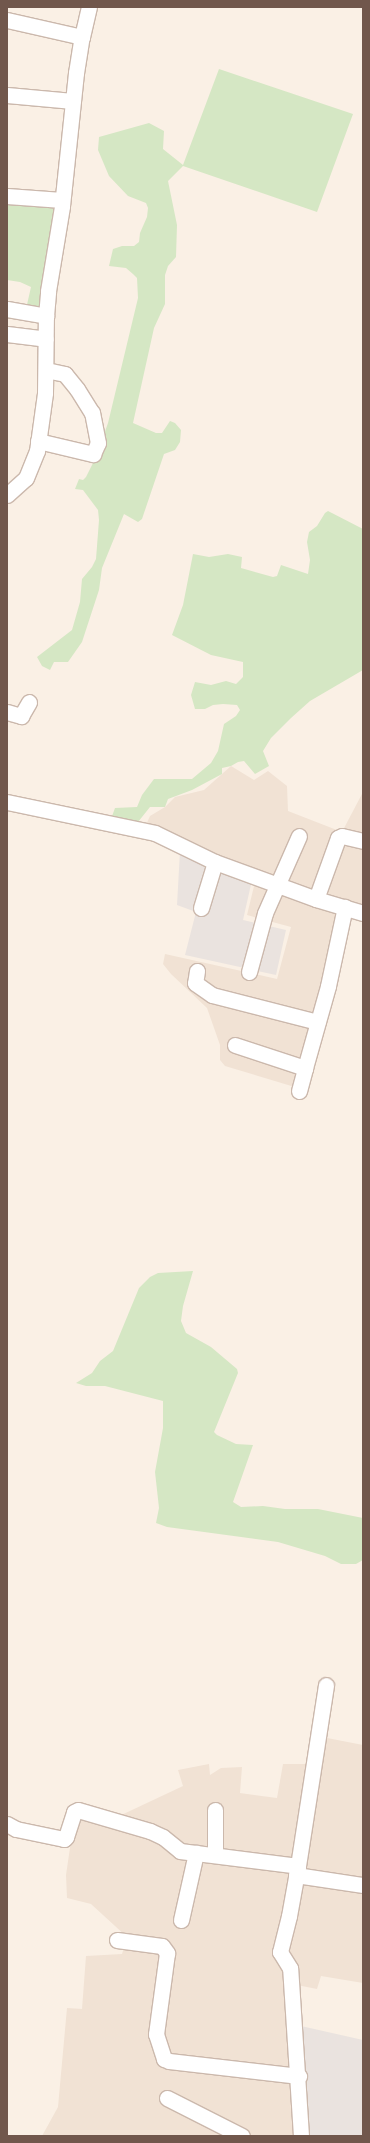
<!DOCTYPE html>
<html>
<head>
<meta charset="utf-8">
<style>
  body { margin:0 }
  #map { position:relative; width:370px; height:2143px; overflow:hidden; background:#faf0e5; font-family:Overpass,sans-serif }
  div>[style] { position:absolute }
  .residential>* { inset:0; background:#f1e2d4 }
  .industrial>* { inset:0; background:#eae3df }
  .green>* { inset:0; background:#d5e7c4 }
  .roads { filter:drop-shadow(1px 0 #cbb8ac) drop-shadow(-1px 0 #cbb8ac) drop-shadow(0 1px #cbb8ac) drop-shadow(0 -1px #cbb8ac) }
  .minor>* { height:15px; margin:-7.5px; padding:0 7.5px; transform-origin:7.5px; border-radius:7.5px; background:#fff }
  span { translate:-50% -50%; white-space:nowrap; text-align:center; line-height:1.15; -webkit-text-stroke:3.5px #fef5ea; paint-order:stroke }
  .frame { position:absolute; inset:0; border:8px solid #71574c; pointer-events:none }
</style>
</head>
<body>
<div id="map">
  <div class="residential">
    <div style="clip-path:polygon(231px 766px,254px 780px,268px 771px,287px 786px,288px 811px,342px 832px,363px 792px,363px 909px,190px 847px,146px 825px,150px 816px,165px 807px,175px 797px,204px 790px)"></div>
    <div style="clip-path:polygon(255px 882px,294px 899px,344px 915px,298px 1088px,225px 1066px,220px 1060px,220px 1045px,207px 1008px,171px 974px,163px 964px,165px 954px,277px 979px,291px 927px,247px 915px)"></div>
    <div style="clip-path:polygon(322px 1737px,363px 1745px,363px 1983px,321px 1976px,317px 1989px,292px 1984px,299px 2136px,42px 2136px,58px 2107px,67px 2008px,82px 2009px,86px 1956px,122px 1954px,127px 1937px,91px 1904px,67px 1898px,66px 1875px,71px 1841px,82px 1802px,115px 1818px,183px 1786px,178px 1770px,209px 1764px,210px 1775px,221px 1768px,242px 1767px,240px 1793px,277px 1798px,283px 1764px,314px 1764px)"></div>
  </div>
  <div class="industrial">
    <div style="clip-path:polygon(180px 851px,252px 880px,243px 920px,286px 930px,276px 975px,185px 955px,196px 912px,177px 905px)"></div>
    <div style="clip-path:polygon(301px 2026px,363px 2040px,363px 2136px,307px 2136px)"></div>
  </div>
  <div class="green">
    <div style="clip-path:polygon(219px 69px,353px 114px,317px 212px,183px 166px,168px 181px,177px 225px,176px 257px,168px 266px,165px 275px,165px 304px,154px 328px,133px 423px,156px 433px,162px 433px,170px 421px,175px 423px,181px 430px,180px 442px,175px 450px,164px 454px,142px 519px,138px 522px,124px 514px,102px 568px,99px 590px,82px 642px,68px 662px,54px 662px,50px 670px,42px 666px,37px 657px,72px 630px,80px 602px,82px 579px,92px 567px,96px 559px,99px 520px,98px 510px,83px 490px,75px 489px,79px 479px,83px 480px,86px 477px,96px 457px,108px 423px,138px 298px,137px 278px,133px 274px,126px 268px,109px 266px,113px 249px,122px 246px,134px 246px,139px 242px,140px 233px,147px 217px,148px 208px,146px 203px,128px 196px,109px 176px,98px 150px,99px 137px,149px 123px,164px 131px,163px 149px,183px 165px)"></div>
    <div style="clip-path:polygon(7px 194px,58px 199px,42px 312px,26px 309px,31px 287px,20px 282px,7px 280px)"></div>
    <div style="clip-path:polygon(328px 511px,363px 529px,363px 670px,310px 701px,291px 718px,271px 738px,263px 751px,269px 766px,255px 774px,244px 761px,238px 762px,231px 766px,222px 768px,222px 774px,192px 790px,168px 799px,165px 807px,150px 807px,138px 822px,111px 819px,115px 808px,137px 807px,142px 795px,154px 779px,192px 779px,211px 763px,218px 751px,224px 724px,236px 716px,240px 710px,237px 705px,223px 704px,213px 705px,205px 709px,195px 709px,191px 695px,195px 682px,211px 685px,226px 681px,236px 684px,243px 677px,243px 662px,211px 655px,172px 635px,183px 605px,193px 554px,209px 557px,228px 554px,242px 557px,241px 568px,273px 577px,277px 576px,281px 565px,308px 574px,310px 560px,307px 542px,309px 532px,317px 526px,325px 513px)"></div>
    <div style="clip-path:polygon(193px 1271px,183px 1306px,181px 1321px,186px 1333px,211px 1347px,237px 1369px,238px 1373px,214px 1432px,217px 1435px,236px 1444px,253px 1445px,233px 1502px,241px 1507px,263px 1506px,285px 1509px,318px 1509px,363px 1518px,363px 1560px,356px 1564px,341px 1564px,325px 1556px,278px 1542px,167px 1527px,156px 1523px,159px 1508px,155px 1472px,163px 1428px,163px 1401px,105px 1386px,86px 1386px,76px 1383px,92px 1373px,100px 1361px,113px 1351px,139px 1288px,150px 1277px,158px 1273px)"></div>
  </div>
  <div class="roads">
    <div class="minor">
      <div style="left:7px;top:20px;width:77px;rotate:12.8deg"></div>
      <div style="left:7px;top:95px;width:66px;rotate:5.2deg"></div>
      <div style="left:7px;top:196px;width:55px;rotate:4.2deg"></div>
      <div style="left:7px;top:309px;width:40px;rotate:10deg"></div>
      <div style="left:7px;top:334px;width:39px;rotate:7deg"></div>
      <div style="left:38px;top:441px;width:57px;rotate:13.3deg"></div>
      <div style="left:93px;top:454px;width:12px;rotate:-66deg"></div>
      <div style="left:98px;top:443px;width:31px;rotate:-101deg"></div>
      <div style="left:92px;top:413px;width:28px;rotate:-122deg"></div>
      <div style="left:77px;top:389px;width:19px;rotate:-129deg"></div>
      <div style="left:65px;top:374px;width:19px;rotate:-168deg"></div>
      <div style="left:7px;top:495px;width:25px;rotate:-42deg"></div>
      <div style="left:26px;top:478px;width:29px;rotate:-68deg"></div>
      <div style="left:37px;top:451px;width:59px;rotate:-82.1deg"></div>
      <div style="left:45px;top:393px;width:77px;rotate:-89.3deg"></div>
      <div style="left:46px;top:316px;width:25px;rotate:-85deg"></div>
      <div style="left:48px;top:291px;width:86px;rotate:-80.6deg"></div>
      <div style="left:62px;top:206px;width:134px;rotate:-84deg"></div>
      <div style="left:76px;top:73px;width:36px;rotate:-81deg"></div>
      <div style="left:82px;top:37px;width:31px;rotate:-77deg"></div>
      <div style="left:7px;top:712px;width:15px;rotate:16deg"></div>
      <div style="left:21px;top:716px;width:16px;rotate:-60deg"></div>
      <div style="left:7px;top:802px;width:151px;rotate:11.8deg"></div>
      <div style="left:155px;top:833px;width:67px;rotate:25.8deg"></div>
      <div style="left:215px;top:862px;width:108px;rotate:20.1deg"></div>
      <div style="left:316px;top:899px;width:49px;rotate:16.6deg"></div>
      <div style="left:316px;top:899px;width:65px;rotate:-70.2deg"></div>
      <div style="left:338px;top:838px;width:4px;rotate:-27deg"></div>
      <div style="left:342px;top:836px;width:22px;rotate:13deg"></div>
      <div style="left:201px;top:908px;width:48px;rotate:-73.1deg"></div>
      <div style="left:197px;top:971px;width:12px;rotate:99deg"></div>
      <div style="left:195px;top:983px;width:21px;rotate:35deg"></div>
      <div style="left:212px;top:995px;width:109px;rotate:14.3deg"></div>
      <div style="left:249px;top:972px;width:61px;rotate:-74.8deg"></div>
      <div style="left:265px;top:913px;width:84px;rotate:-66.2deg"></div>
      <div style="left:235px;top:1045px;width:74px;rotate:18.2deg"></div>
      <div style="left:305px;top:1068px;width:85px;rotate:-74.3deg"></div>
      <div style="left:328px;top:986px;width:81px;rotate:-77.9deg"></div>
      <div style="left:299px;top:1091px;width:24px;rotate:-75deg"></div>
      <div style="left:215px;top:1810px;width:45px;rotate:90deg"></div>
      <div style="left:7px;top:1824px;width:10px;rotate:29deg"></div>
      <div style="left:16px;top:1829px;width:49px;rotate:11.8deg"></div>
      <div style="left:64px;top:1839px;width:3px;rotate:-45deg"></div>
      <div style="left:66px;top:1837px;width:26px;rotate:-72deg"></div>
      <div style="left:74px;top:1812px;width:4px;rotate:-27deg"></div>
      <div style="left:78px;top:1810px;width:75px;rotate:16.3deg"></div>
      <div style="left:150px;top:1831px;width:14px;rotate:25deg"></div>
      <div style="left:163px;top:1837px;width:22px;rotate:39deg"></div>
      <div style="left:180px;top:1851px;width:119px;rotate:7.2deg"></div>
      <div style="left:296px;top:1875px;width:68px;rotate:8.5deg"></div>
      <div style="left:181px;top:1920px;width:69px;rotate:-77.4deg"></div>
      <div style="left:117px;top:1940px;width:45px;rotate:7.6deg"></div>
      <div style="left:162px;top:1946px;width:9px;rotate:54deg"></div>
      <div style="left:167px;top:1953px;width:82px;rotate:97.7deg"></div>
      <div style="left:156px;top:2034px;width:26px;rotate:72deg"></div>
      <div style="left:164px;top:2059px;width:5px;rotate:22deg"></div>
      <div style="left:169px;top:2061px;width:131px;rotate:6.6deg"></div>
      <div style="left:167px;top:2098px;width:84px;rotate:26.9deg"></div>
      <div style="left:301px;top:2136px;width:168px;rotate:-93.7deg"></div>
      <div style="left:290px;top:1968px;width:19px;rotate:-122deg"></div>
      <div style="left:280px;top:1952px;width:37px;rotate:-76deg"></div>
      <div style="left:289px;top:1916px;width:51px;rotate:-79.8deg"></div>
      <div style="left:298px;top:1866px;width:183px;rotate:-81.2deg"></div>
    </div>
  </div>
  <div class="frame"></div>
</div>
</body>
</html>
